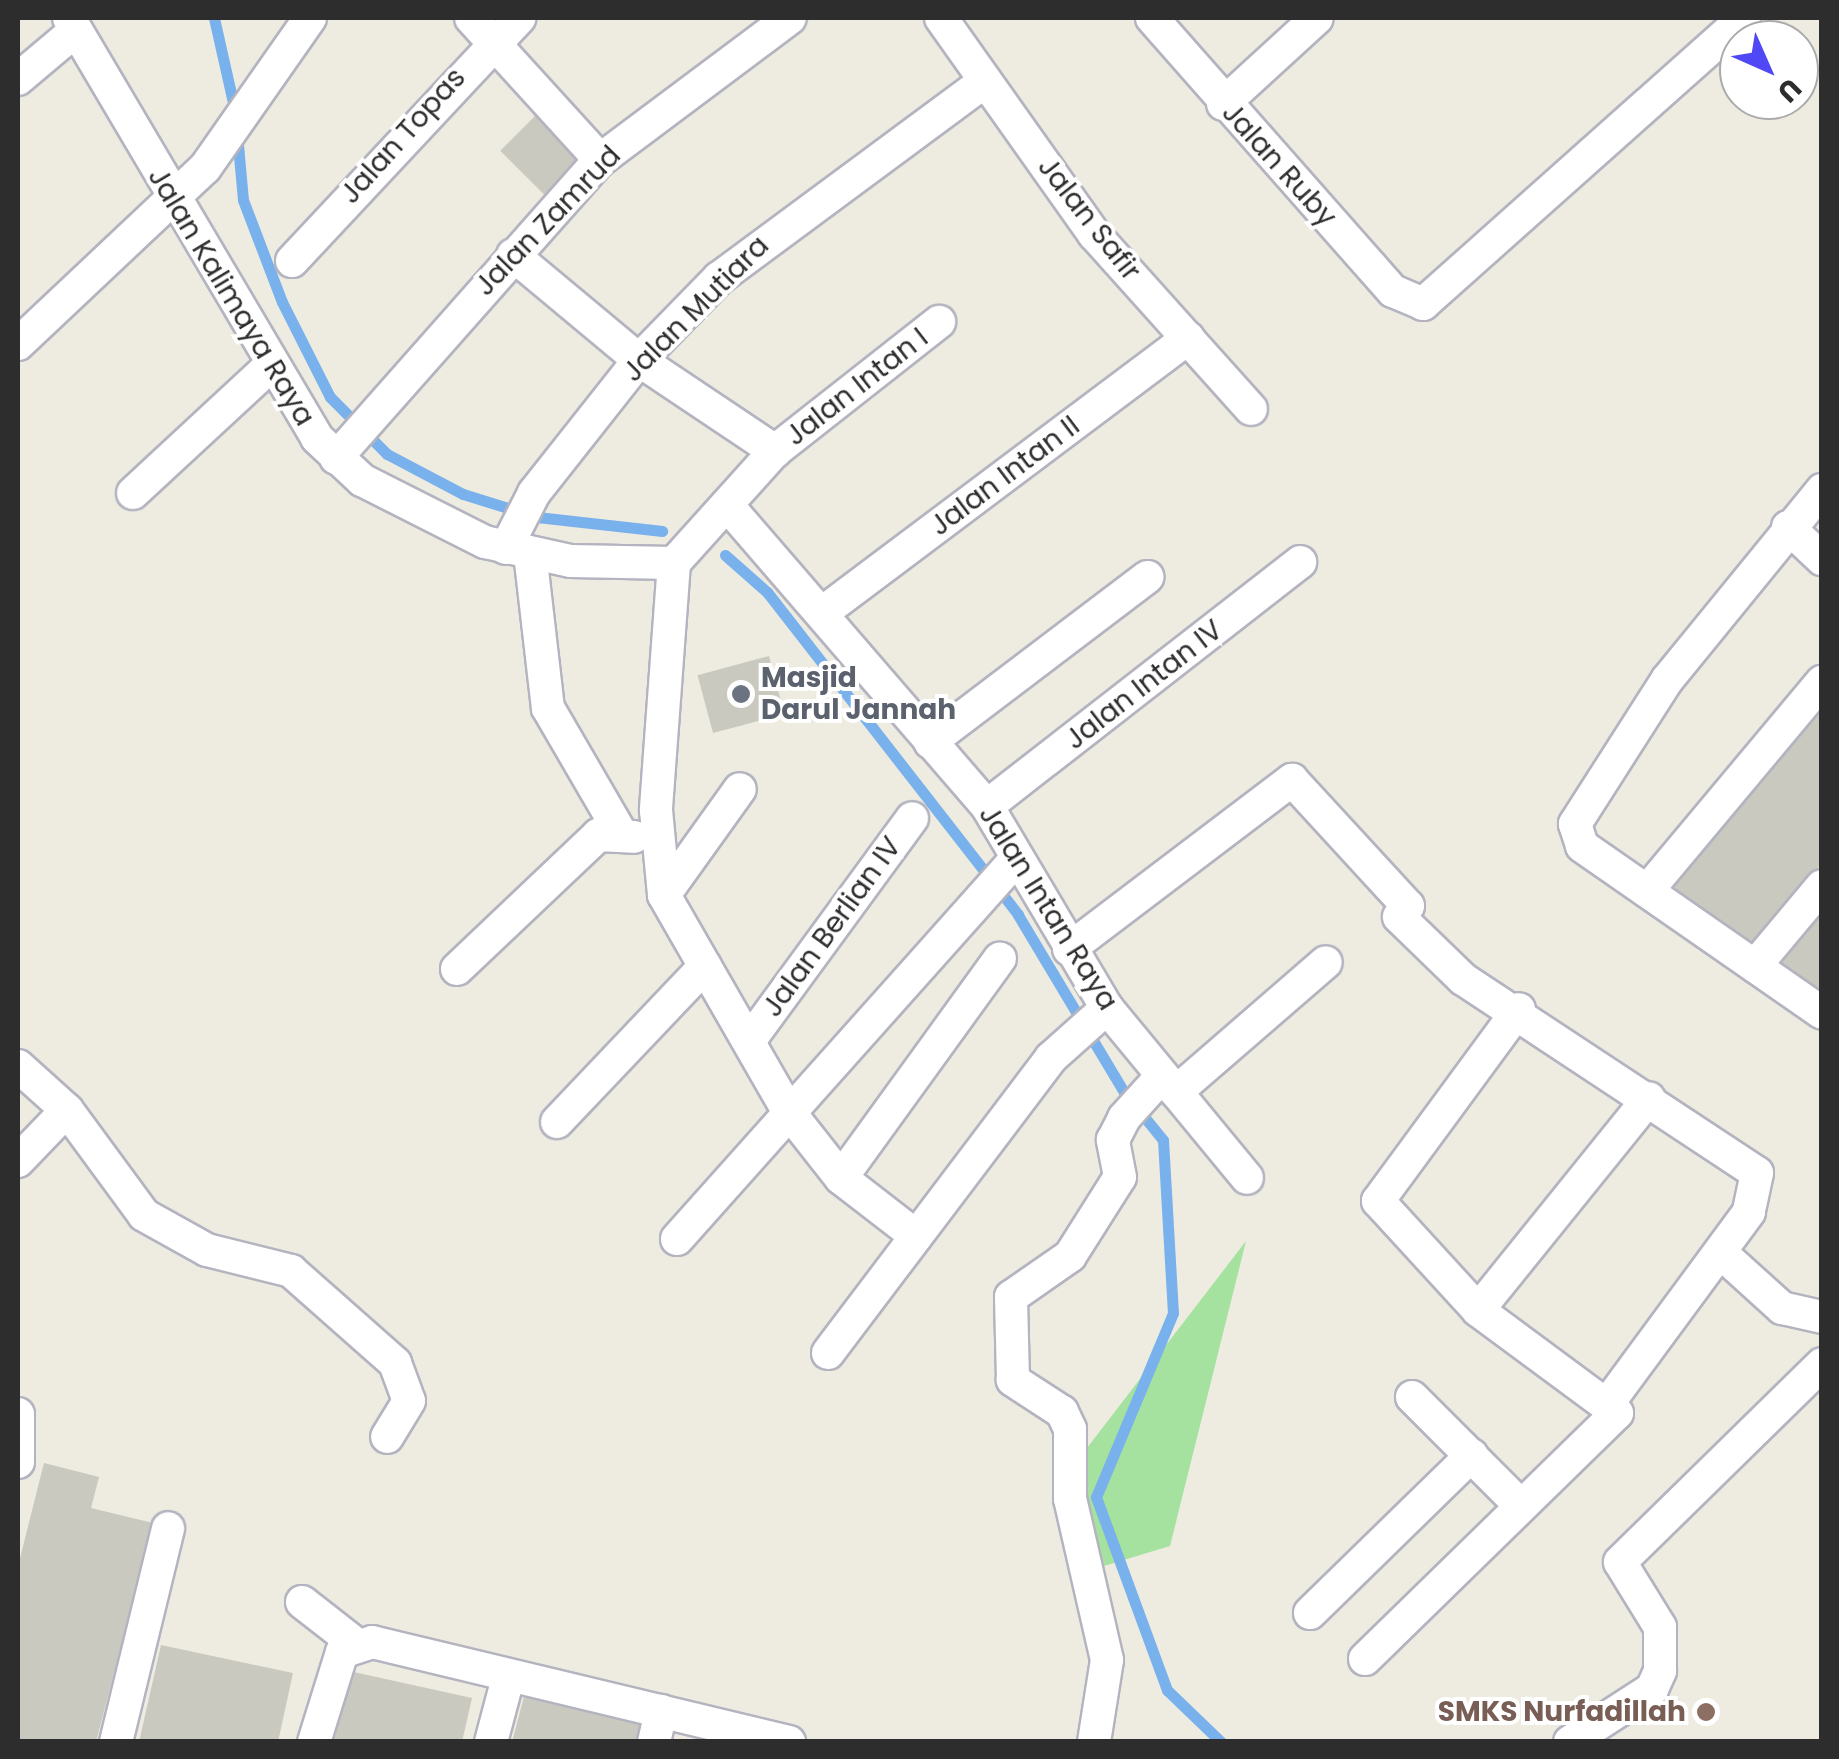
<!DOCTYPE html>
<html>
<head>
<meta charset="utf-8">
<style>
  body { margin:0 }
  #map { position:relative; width:1839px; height:1759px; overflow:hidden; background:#eeebe1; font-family:Poppins,sans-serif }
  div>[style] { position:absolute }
  .green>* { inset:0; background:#a6e29f }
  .stream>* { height:11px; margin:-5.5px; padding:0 5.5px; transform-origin:5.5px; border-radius:5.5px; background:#78b1ec }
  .building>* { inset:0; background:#cac9bf; transform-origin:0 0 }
  .roads { filter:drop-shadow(2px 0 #b4b4c0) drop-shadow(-2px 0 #b4b4c0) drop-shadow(0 2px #b4b4c0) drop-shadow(0 -2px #b4b4c0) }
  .minor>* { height:32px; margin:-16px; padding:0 16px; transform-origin:16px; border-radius:16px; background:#fff }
  .dots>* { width:28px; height:28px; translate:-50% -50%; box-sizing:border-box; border:5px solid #fff; border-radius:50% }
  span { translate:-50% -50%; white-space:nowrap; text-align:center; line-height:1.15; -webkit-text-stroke:8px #fff; paint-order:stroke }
  .street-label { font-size:28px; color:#2d2d2d }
  .worship-label { font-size:28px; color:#5b616d; font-weight:700 }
  .left { translate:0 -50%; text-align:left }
  .education-label { font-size:28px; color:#785e54; font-weight:700 }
  .right { translate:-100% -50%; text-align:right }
  .frame { position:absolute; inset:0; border:20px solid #2d2d2d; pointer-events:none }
  .north { position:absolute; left:1719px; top:20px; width:100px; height:100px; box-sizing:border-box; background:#fff; border:2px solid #ababab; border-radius:50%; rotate:135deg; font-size:28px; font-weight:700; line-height:40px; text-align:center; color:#2d2d2d }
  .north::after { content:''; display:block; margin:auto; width:35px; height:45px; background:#5047f5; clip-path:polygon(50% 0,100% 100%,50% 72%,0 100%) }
</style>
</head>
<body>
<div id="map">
  <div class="green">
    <div style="clip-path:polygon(1246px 1241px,1170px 1546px,1104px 1566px,1077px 1461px)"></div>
  </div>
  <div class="stream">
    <div style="left:214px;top:18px;width:95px;rotate:77.3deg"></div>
    <div style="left:237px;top:134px;width:66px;rotate:84.8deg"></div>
    <div style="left:243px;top:200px;width:109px;rotate:69.1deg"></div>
    <div style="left:282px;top:302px;width:106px;rotate:63.2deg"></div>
    <div style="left:330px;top:397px;width:81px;rotate:45deg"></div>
    <div style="left:387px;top:454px;width:86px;rotate:27.8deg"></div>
    <div style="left:463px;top:494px;width:77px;rotate:17.3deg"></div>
    <div style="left:537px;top:517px;width:126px;rotate:6.4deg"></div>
    <div style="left:725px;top:555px;width:56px;rotate:41.4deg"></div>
    <div style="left:767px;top:592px;width:409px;rotate:52.1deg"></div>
    <div style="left:1018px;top:915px;width:206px;rotate:59.1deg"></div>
    <div style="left:1124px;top:1092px;width:62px;rotate:50.9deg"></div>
    <div style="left:1163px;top:1140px;width:173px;rotate:86.7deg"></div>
    <div style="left:1173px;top:1313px;width:199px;rotate:112.7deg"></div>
    <div style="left:1096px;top:1497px;width:206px;rotate:69.8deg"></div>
    <div style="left:1167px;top:1690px;width:75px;rotate:43.9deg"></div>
  </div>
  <div class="building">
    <div style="left:537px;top:114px;width:62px;height:52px;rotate:45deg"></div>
    <div style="left:769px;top:656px;width:60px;height:74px;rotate:75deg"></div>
    <div style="clip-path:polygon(1822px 696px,1822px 863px,1753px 949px,1671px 885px)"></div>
    <div style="clip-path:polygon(1822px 899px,1822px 998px,1772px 959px)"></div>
    <div style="clip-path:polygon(44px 1463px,99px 1477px,91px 1508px,153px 1523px,96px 1742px,18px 1742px,18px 1566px)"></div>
    <div style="clip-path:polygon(161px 1645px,293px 1673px,278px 1742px,139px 1742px)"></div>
    <div style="clip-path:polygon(340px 1669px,472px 1698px,462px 1742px,324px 1742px)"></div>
    <div style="clip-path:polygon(526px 1689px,642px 1718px,636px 1742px,512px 1742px)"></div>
  </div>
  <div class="roads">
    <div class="minor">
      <div style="left:69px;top:18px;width:488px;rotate:59.4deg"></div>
      <div style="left:317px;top:438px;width:62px;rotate:43deg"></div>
      <div style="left:362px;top:480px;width:138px;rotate:26.8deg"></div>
      <div style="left:485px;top:542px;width:88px;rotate:12.5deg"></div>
      <div style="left:571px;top:561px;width:103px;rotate:1.1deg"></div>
      <div style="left:674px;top:563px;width:151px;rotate:-48deg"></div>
      <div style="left:775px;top:451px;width:209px;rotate:-38.2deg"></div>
      <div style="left:471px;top:18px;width:192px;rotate:47.7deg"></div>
      <div style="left:941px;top:18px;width:265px;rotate:54.7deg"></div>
      <div style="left:1094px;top:234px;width:235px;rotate:48.1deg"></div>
      <div style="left:1152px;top:18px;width:364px;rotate:48.6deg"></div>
      <div style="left:1393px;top:291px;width:33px;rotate:23deg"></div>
      <div style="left:1423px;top:304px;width:430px;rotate:-41.7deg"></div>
      <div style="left:18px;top:79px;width:75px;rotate:-40.1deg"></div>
      <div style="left:1223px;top:104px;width:127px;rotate:-42.5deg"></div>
      <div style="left:513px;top:255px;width:164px;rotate:39.8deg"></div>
      <div style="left:639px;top:360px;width:164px;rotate:33.8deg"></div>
      <div style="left:292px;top:261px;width:333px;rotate:-46.9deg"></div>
      <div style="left:18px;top:344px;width:257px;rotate:-43.3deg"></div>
      <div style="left:205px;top:168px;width:183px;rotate:-55deg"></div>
      <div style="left:336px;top:458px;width:398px;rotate:-48.5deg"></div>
      <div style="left:600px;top:160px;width:237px;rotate:-36.8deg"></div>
      <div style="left:1822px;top:490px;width:245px;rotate:129.2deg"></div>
      <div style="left:1667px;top:680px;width:171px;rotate:122.6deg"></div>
      <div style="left:1575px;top:824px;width:23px;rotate:72deg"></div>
      <div style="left:1582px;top:846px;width:292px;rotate:34.8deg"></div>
      <div style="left:133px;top:493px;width:187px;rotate:-42.8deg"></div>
      <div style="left:727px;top:505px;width:398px;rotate:49.2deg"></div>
      <div style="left:987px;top:806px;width:235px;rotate:59.3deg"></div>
      <div style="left:1107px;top:1008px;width:220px;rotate:50.5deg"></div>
      <div style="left:1788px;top:527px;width:47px;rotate:43.3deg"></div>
      <div style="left:506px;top:548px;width:62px;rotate:-63deg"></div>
      <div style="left:534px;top:493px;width:169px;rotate:-51.7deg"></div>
      <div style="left:639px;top:360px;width:115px;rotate:-45.7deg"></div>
      <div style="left:719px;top:278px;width:331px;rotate:-36.5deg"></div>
      <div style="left:530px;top:553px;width:156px;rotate:83.4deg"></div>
      <div style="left:548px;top:708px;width:141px;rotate:59.8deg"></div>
      <div style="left:674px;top:563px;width:248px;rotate:94.2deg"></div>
      <div style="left:656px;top:810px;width:85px;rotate:84.6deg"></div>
      <div style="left:664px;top:895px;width:250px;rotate:60.1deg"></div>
      <div style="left:789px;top:1112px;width:84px;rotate:51.8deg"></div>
      <div style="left:841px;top:1178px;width:95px;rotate:37.7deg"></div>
      <div style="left:822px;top:613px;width:458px;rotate:-36.9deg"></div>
      <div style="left:930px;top:742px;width:273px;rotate:-37.2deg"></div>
      <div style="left:987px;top:806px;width:397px;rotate:-37.9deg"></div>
      <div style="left:1647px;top:891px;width:273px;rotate:-50.1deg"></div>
      <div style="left:664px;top:895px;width:130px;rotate:-54.4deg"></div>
      <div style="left:1069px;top:949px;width:280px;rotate:-37.2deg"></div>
      <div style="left:1292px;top:780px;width:171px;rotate:47.4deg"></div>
      <div style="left:1408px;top:906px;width:14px;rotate:129deg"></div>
      <div style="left:1399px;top:917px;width:89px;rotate:44.1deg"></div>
      <div style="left:1463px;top:979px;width:352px;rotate:33.4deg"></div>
      <div style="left:1757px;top:1173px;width:40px;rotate:102deg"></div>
      <div style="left:1749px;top:1212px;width:236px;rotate:126.4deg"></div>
      <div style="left:1755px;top:966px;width:104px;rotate:-50.1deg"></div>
      <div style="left:457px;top:969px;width:195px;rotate:-43.5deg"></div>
      <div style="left:598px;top:835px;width:36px;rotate:3deg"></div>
      <div style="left:752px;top:1037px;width:271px;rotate:-53.8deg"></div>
      <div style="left:18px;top:1066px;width:66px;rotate:41.9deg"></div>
      <div style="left:67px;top:1110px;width:71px;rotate:133.9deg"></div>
      <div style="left:1176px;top:1092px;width:198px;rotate:-40.9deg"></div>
      <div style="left:67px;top:1110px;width:130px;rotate:53.7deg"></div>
      <div style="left:144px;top:1215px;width:72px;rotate:29.1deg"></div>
      <div style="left:207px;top:1250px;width:87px;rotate:14deg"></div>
      <div style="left:291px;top:1271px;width:139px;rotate:41.5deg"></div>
      <div style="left:395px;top:1363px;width:40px;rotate:69.8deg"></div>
      <div style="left:409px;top:1401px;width:42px;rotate:121.4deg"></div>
      <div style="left:557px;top:1122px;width:215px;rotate:-46.5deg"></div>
      <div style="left:841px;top:1178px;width:271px;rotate:-54.1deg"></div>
      <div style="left:677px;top:1239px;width:511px;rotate:-48.25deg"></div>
      <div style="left:1720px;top:1252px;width:84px;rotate:42.1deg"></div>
      <div style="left:1782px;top:1308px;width:41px;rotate:12.7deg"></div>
      <div style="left:1478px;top:1310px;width:272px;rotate:-51.1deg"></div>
      <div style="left:828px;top:1353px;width:370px;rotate:-52.9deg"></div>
      <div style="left:1051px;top:1058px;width:75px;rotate:-41.8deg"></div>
      <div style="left:1412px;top:1397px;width:154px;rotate:45deg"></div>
      <div style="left:18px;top:1414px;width:48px;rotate:90deg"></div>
      <div style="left:302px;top:1602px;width:68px;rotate:37.9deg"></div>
      <div style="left:1310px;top:1613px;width:226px;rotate:-44.3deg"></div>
      <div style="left:1365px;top:1659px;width:352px;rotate:-44.3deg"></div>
      <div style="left:1617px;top:1413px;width:173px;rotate:-143.5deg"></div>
      <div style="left:1478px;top:1310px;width:148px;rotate:-132.5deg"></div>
      <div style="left:1378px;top:1201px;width:238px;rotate:-53.7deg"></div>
      <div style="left:116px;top:1742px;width:220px;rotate:-76.3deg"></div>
      <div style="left:314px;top:1742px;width:94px;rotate:-72.7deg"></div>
      <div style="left:342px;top:1652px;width:32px;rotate:-18deg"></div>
      <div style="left:372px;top:1642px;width:429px;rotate:13.5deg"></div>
      <div style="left:491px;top:1742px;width:66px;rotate:-75.1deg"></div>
      <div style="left:654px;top:1742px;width:32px;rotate:-77deg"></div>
      <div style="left:1094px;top:1742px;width:83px;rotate:-81deg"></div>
      <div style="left:1107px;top:1660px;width:165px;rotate:-102.9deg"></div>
      <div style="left:1070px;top:1499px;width:70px;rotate:-90deg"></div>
      <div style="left:1070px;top:1429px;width:19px;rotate:-115deg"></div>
      <div style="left:1062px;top:1412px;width:59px;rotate:-146.9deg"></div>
      <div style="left:1013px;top:1380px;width:83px;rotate:-91.4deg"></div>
      <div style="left:1011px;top:1297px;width:72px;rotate:-34.8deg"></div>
      <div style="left:1070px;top:1256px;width:93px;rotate:-57.7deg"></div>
      <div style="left:1120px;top:1177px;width:38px;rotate:-101deg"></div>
      <div style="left:1113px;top:1140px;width:25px;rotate:-63deg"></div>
      <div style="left:1124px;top:1118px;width:57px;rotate:-47.9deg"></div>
      <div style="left:1570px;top:1742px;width:98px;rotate:-32.9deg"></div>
      <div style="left:1652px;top:1689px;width:20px;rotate:-66deg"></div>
      <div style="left:1660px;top:1671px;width:44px;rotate:-90deg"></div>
      <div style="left:1660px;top:1627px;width:76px;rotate:-121.6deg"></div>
      <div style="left:1620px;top:1562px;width:283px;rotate:-44.4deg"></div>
    </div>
  </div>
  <div class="dots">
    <div style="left:741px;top:694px;background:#6b7280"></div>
    <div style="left:1706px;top:1712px;background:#8d6e63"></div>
  </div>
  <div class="street-label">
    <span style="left:403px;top:136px;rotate:-48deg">Jalan Topas</span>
    <span style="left:1279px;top:165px;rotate:48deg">Jalan Ruby</span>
    <span style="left:1089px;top:219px;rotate:52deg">Jalan Safir</span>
    <span style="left:548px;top:221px;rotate:-46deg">Jalan Zamrud</span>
    <span style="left:231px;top:297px;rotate:59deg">Jalan Kalimaya Raya</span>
    <span style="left:696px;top:309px;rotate:-45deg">Jalan Mutiara</span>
    <span style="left:857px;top:387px;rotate:-38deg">Jalan Intan I</span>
    <span style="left:1005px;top:476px;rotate:-37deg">Jalan Intan II</span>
    <span style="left:1144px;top:685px;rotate:-38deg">Jalan Intan IV</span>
    <span style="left:1048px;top:908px;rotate:58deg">Jalan Intan Raya</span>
    <span style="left:832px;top:927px;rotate:-54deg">Jalan Berlian IV</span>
  </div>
  <div class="worship-label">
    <span class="left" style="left:761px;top:694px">Masjid<br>Darul Jannah</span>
  </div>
  <div class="education-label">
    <span class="right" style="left:1686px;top:1712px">SMKS Nurfadillah</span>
  </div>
  <div class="frame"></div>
  <div class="north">U</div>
</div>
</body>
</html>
